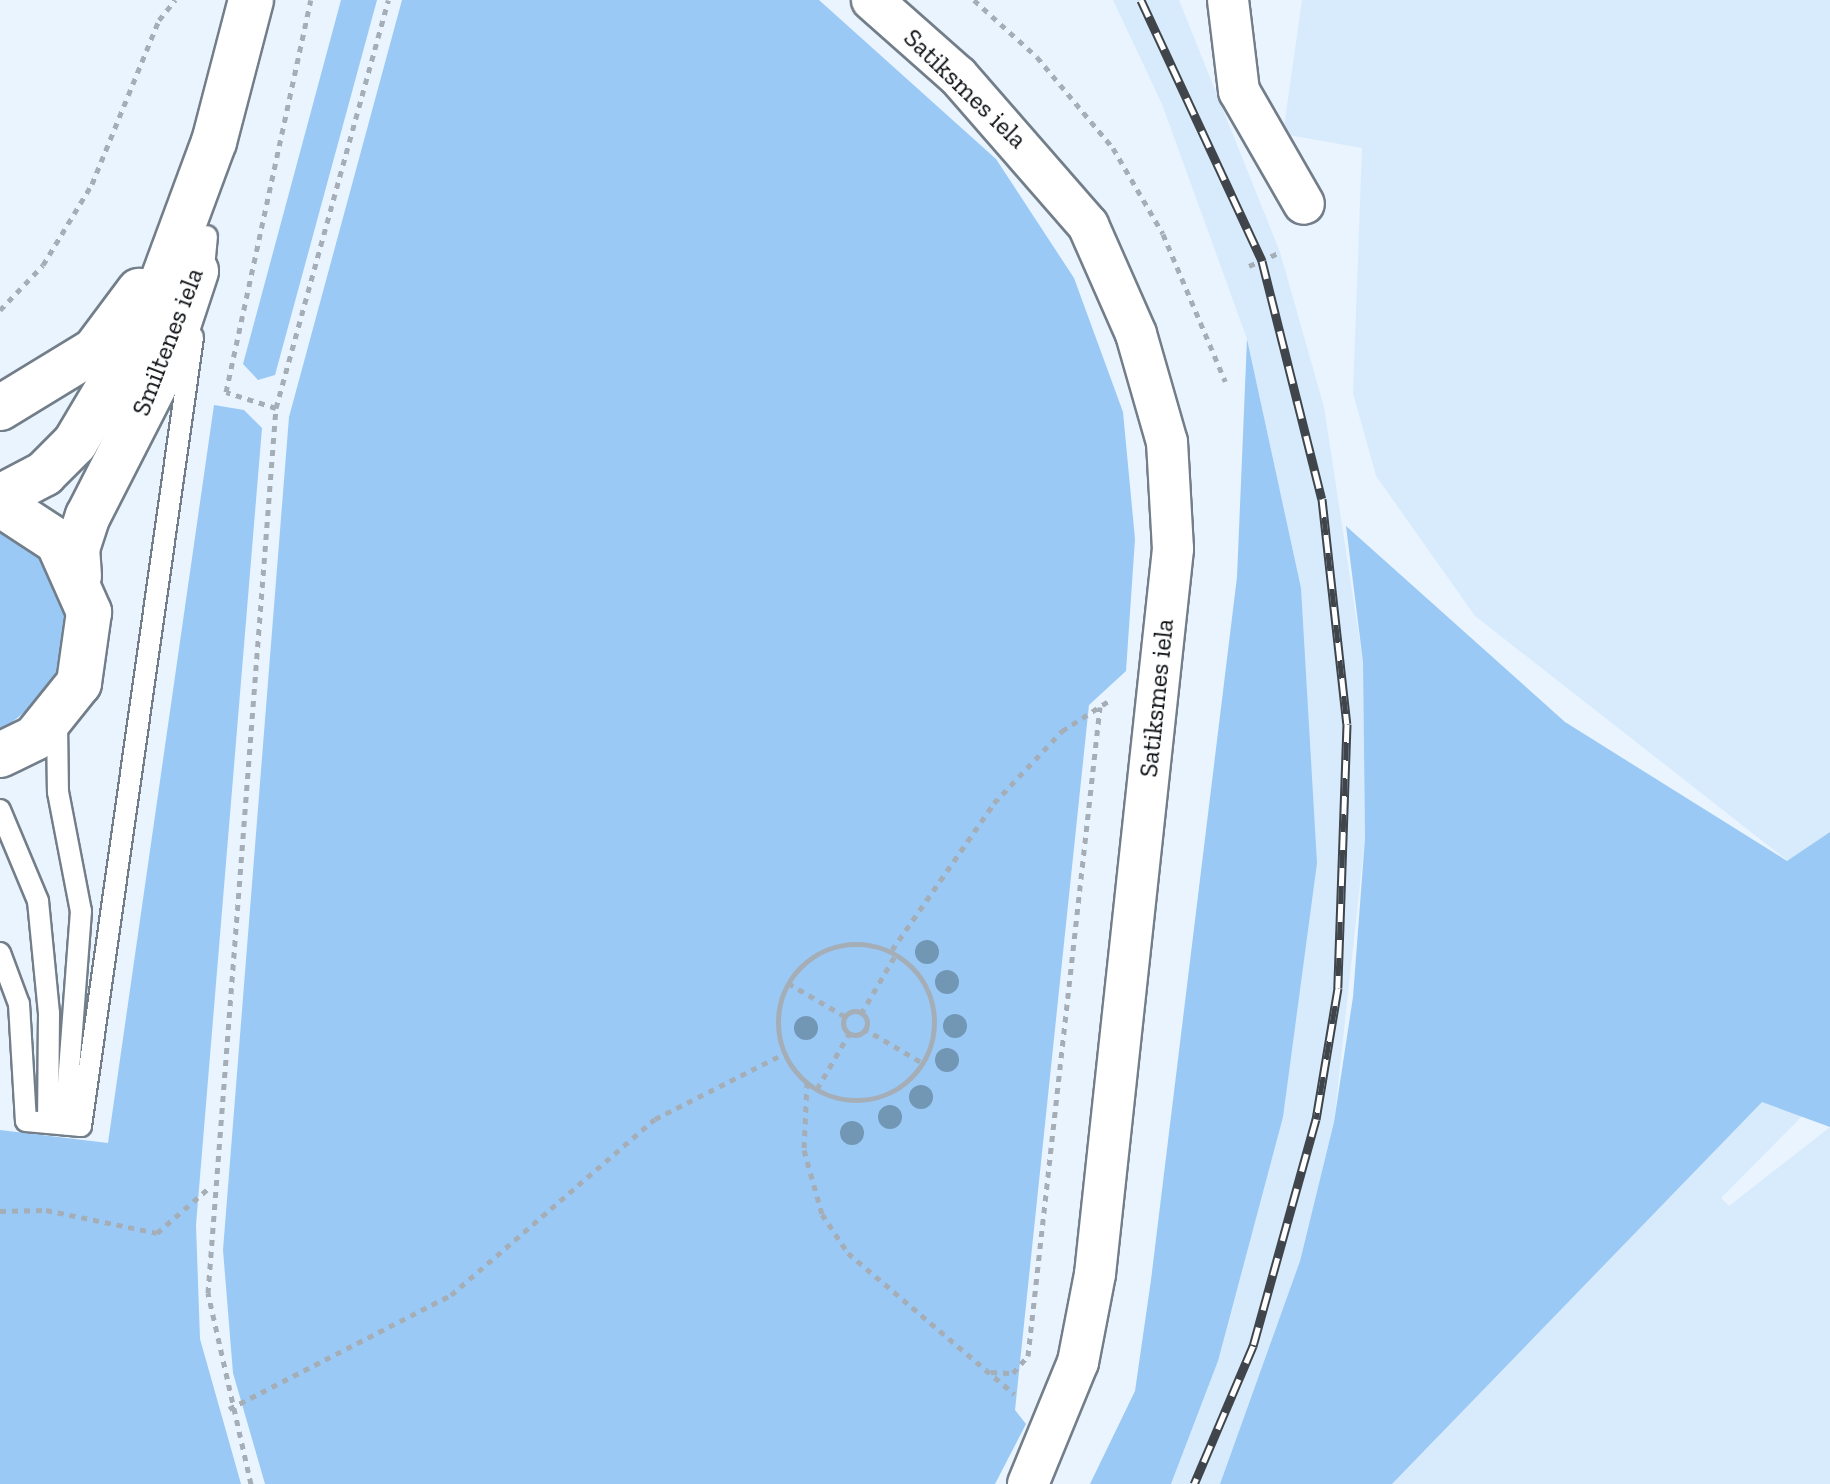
<!DOCTYPE html>
<html>
<head>
<meta charset="utf-8">
<style>
  body { margin:0 }
  #map { position:relative; width:1830px; height:1484px; overflow:hidden; background:#e9f4fe; font-family:"Zilla Slab",serif }
  div>[style] { position:absolute }
  .built>* { inset:0; background:#d8ebfd }
  .green>* { inset:0; background:#9ac9f5 }
  .path>* { height:5px; margin-top:-2.5px; transform-origin:0; background:repeating-linear-gradient(90deg,#a5aeb6 0 6px,transparent 0 12px) }
  .path>.ring { margin:-2.5px; padding:0; box-sizing:content-box; background:none; border:5px solid #a5aeb6; border-radius:50% }
  .roads { filter:drop-shadow(2px 0 #727e89) drop-shadow(-2px 0 #727e89) drop-shadow(0 2px #727e89) drop-shadow(0 -2px #727e89) }
  .service>* { height:20px; margin:-10px; padding:0 10px; transform-origin:10px; border-radius:10px; background:#fff }
  .minor>* { height:40px; margin:-20px; padding:0 20px; transform-origin:20px; border-radius:20px; background:#fff }
  .tertiary>* { height:44px; margin:-22px; padding:0 22px; transform-origin:22px; border-radius:22px; background:#fff }
  .rail>* { height:9px; margin-top:-4.5px; transform-origin:0; background:repeating-linear-gradient(90deg,#fff 0 18px,#3f454a 0 36px); box-sizing:border-box; border-block:2px solid #3f454a }
  .trees>* { width:24px; height:24px; margin:-12px; border-radius:50%; background:#7297b4 }
  span { translate:-50% -50%; white-space:nowrap; text-align:center; line-height:1.15; -webkit-text-stroke:6px #fff; paint-order:stroke }
  .street-label { font-size:26px; color:#090d11 }
</style>
</head>
<body>
<div id="map">
  <div class="built">
    <div style="clip-path:polygon(1113px 0,1179px 0,1280px 252px,1324px 407px,1363px 662px,1365px 838px,1334px 1122px,1300px 1261px,1220px 1484px,1171px 1484px,1218px 1361px,1301px 588px,1247px 339px,1162px 104px)"></div>
    <div style="clip-path:polygon(1302px 0,1830px 0,1830px 832px,1788px 861px,1475px 616px,1376px 476px,1353px 393px,1362px 148px,1283px 134px)"></div>
    <div style="clip-path:polygon(1830px 1031px,1830px 1088px,1721px 1198px,1729px 1206px,1830px 1127px,1830px 1484px,1392px 1484px)"></div>
  </div>
  <div class="green">
    <div style="clip-path:polygon(341px 0,377px 0,275px 375px,258px 380px,243px 364px)"></div>
    <div style="clip-path:polygon(402px 0,819px 0,996px 159px,1074px 278px,1123px 412px,1135px 539px,1126px 671px,1089px 705px,1015px 1410px,1026px 1424px,995px 1484px,265px 1484px,233px 1373px,223px 1250px,289px 417px)"></div>
    <div style="clip-path:polygon(1247px 339px,1301px 588px,1317px 863px,1283px 1117px,1218px 1361px,1171px 1484px,1090px 1484px,1135px 1391px,1151px 1280px,1237px 577px)"></div>
    <div style="clip-path:polygon(214px 405px,244px 410px,262px 428px,196px 1225px,200px 1339px,241px 1484px,0 1484px,0 1130px,108px 1143px)"></div>
    <div style="clip-path:polygon(1346px 526px,1565px 722px,1787px 861px,1830px 832px,1830px 1127px,1762px 1102px,1392px 1484px,1220px 1484px,1300px 1261px,1334px 1122px,1353px 997px,1365px 838px,1363px 662px)"></div>
    <div style="clip-path:polygon(0 527px,41px 556px,60px 587px,68px 623px,64px 659px,48px 693px,0 732px)"></div>
  </div>
  <div class="path">
    <div style="left:974px;top:0;width:85px;rotate:42.1deg"></div>
    <div style="left:1037px;top:57px;width:119px;rotate:50.1deg"></div>
    <div style="left:1113px;top:148px;width:99px;rotate:59.8deg"></div>
    <div style="left:1163px;top:234px;width:160px;rotate:67.1deg"></div>
    <div style="left:1249px;top:266px;width:34px;rotate:-24deg"></div>
    <div style="left:0;top:310px;width:62px;rotate:-46.3deg"></div>
    <div style="left:43px;top:265px;width:95px;rotate:-58.8deg"></div>
    <div style="left:92px;top:184px;width:177px;rotate:-67.8deg"></div>
    <div style="left:159px;top:20px;width:26px;rotate:-51deg"></div>
    <div style="left:276px;top:408px;width:423px;rotate:-74.6deg"></div>
    <div class="ring" style="left:778px;top:944px;width:151px;height:151px"></div>
    <div style="left:892px;top:950px;width:179px;rotate:-55.2deg"></div>
    <div style="left:994px;top:803px;width:99px;rotate:-46.6deg"></div>
    <div style="left:1062px;top:731px;width:57px;rotate:-32.9deg"></div>
    <div style="left:788px;top:983px;width:67px;rotate:30.4deg"></div>
    <div class="ring" style="left:843px;top:1011px;width:19px;height:19px"></div>
    <div style="left:861px;top:1014px;width:69px;rotate:-59.7deg"></div>
    <div style="left:863px;top:1028px;width:69px;rotate:30.3deg"></div>
    <div style="left:807px;top:1082px;width:68px;rotate:92.5deg"></div>
    <div style="left:804px;top:1150px;width:66px;rotate:74.3deg"></div>
    <div style="left:822px;top:1214px;width:47px;rotate:56.3deg"></div>
    <div style="left:848px;top:1253px;width:218px;rotate:40.3deg"></div>
    <div style="left:817px;top:1089px;width:66px;rotate:-59.9deg"></div>
    <div style="left:0;top:1211px;width:46px;rotate:-1.2deg"></div>
    <div style="left:46px;top:1210px;width:113px;rotate:11.7deg"></div>
    <div style="left:157px;top:1233px;width:70px;rotate:-41deg"></div>
    <div style="left:991px;top:1372px;width:22px;rotate:3deg"></div>
    <div style="left:1013px;top:1373px;width:23px;rotate:-49deg"></div>
    <div style="left:1028px;top:1356px;width:653px;rotate:-83.67deg"></div>
    <div style="left:229px;top:1409px;width:250px;rotate:-27.2deg"></div>
    <div style="left:451px;top:1295px;width:269px;rotate:-40.8deg"></div>
    <div style="left:655px;top:1119px;width:146px;rotate:-26.9deg"></div>
    <div style="left:251px;top:1484px;width:196px;rotate:-102.7deg"></div>
    <div style="left:208px;top:1293px;width:888px;rotate:-85.61deg"></div>
    <div style="left:276px;top:408px;width:52px;rotate:-162.3deg"></div>
    <div style="left:226px;top:392px;width:401px;rotate:-77.8deg"></div>
  </div>
  <div class="roads">
    <div class="service">
      <div style="left:203px;top:278px;width:42px;rotate:-84.6deg"></div>
      <div style="left:57px;top:723px;width:69px;rotate:89.2deg"></div>
      <div style="left:58px;top:792px;width:121px;rotate:79.1deg"></div>
      <div style="left:81px;top:911px;width:214px;rotate:94.3deg"></div>
      <div style="left:0;top:810px;width:99px;rotate:67.3deg"></div>
      <div style="left:38px;top:901px;width:113px;rotate:84.4deg"></div>
      <div style="left:49px;top:1013px;width:110px;rotate:90.5deg"></div>
      <div style="left:0;top:953px;width:54px;rotate:69.6deg"></div>
      <div style="left:19px;top:1004px;width:117px;rotate:86.6deg"></div>
      <div style="left:26px;top:1121px;width:55px;rotate:5.2deg"></div>
      <div style="left:81px;top:1126px;width:797px;rotate:-81.92deg"></div>
    </div>
    <div class="minor">
      <div style="left:872px;top:0;width:115px;rotate:41.5deg"></div>
      <div style="left:958px;top:76px;width:198px;rotate:48.9deg"></div>
      <div style="left:1088px;top:225px;width:119px;rotate:66.2deg"></div>
      <div style="left:1136px;top:334px;width:112px;rotate:74deg"></div>
      <div style="left:1167px;top:442px;width:107px;rotate:86.8deg"></div>
      <div style="left:1173px;top:549px;width:729px;rotate:96.14deg"></div>
      <div style="left:1095px;top:1274px;width:90px;rotate:100.9deg"></div>
      <div style="left:1078px;top:1362px;width:132px;rotate:112.3deg"></div>
      <div style="left:1228px;top:0;width:92px;rotate:83.1deg"></div>
      <div style="left:1239px;top:91px;width:130px;rotate:60.1deg"></div>
    </div>
    <div class="tertiary">
      <div style="left:0;top:408px;width:111px;rotate:-31.4deg"></div>
      <div style="left:95px;top:350px;width:74px;rotate:-53.3deg"></div>
      <div style="left:0;top:497px;width:50px;rotate:-27.6deg"></div>
      <div style="left:44px;top:474px;width:44px;rotate:-45deg"></div>
      <div style="left:75px;top:443px;width:143px;rotate:-59.3deg"></div>
      <div style="left:148px;top:320px;width:190px;rotate:-69.7deg"></div>
      <div style="left:214px;top:142px;width:147px;rotate:-75.4deg"></div>
      <div style="left:0;top:504px;width:69px;rotate:33.2deg"></div>
      <div style="left:58px;top:542px;width:77px;rotate:66.1deg"></div>
      <div style="left:89px;top:612px;width:72px;rotate:98deg"></div>
      <div style="left:79px;top:683px;width:70px;rotate:128.7deg"></div>
      <div style="left:35px;top:738px;width:39px;rotate:154deg"></div>
      <div style="left:79px;top:576px;width:27px;rotate:-94deg"></div>
      <div style="left:77px;top:549px;width:35px;rotate:-72deg"></div>
      <div style="left:88px;top:516px;width:169px;rotate:-63deg"></div>
      <div style="left:165px;top:365px;width:99px;rotate:-71.7deg"></div>
    </div>
  </div>
  <div class="rail">
    <div style="left:1141px;top:0;width:288px;rotate:65.1deg"></div>
    <div style="left:1262px;top:261px;width:245px;rotate:75.9deg"></div>
    <div style="left:1322px;top:499px;width:226px;rotate:83.7deg"></div>
    <div style="left:1347px;top:724px;width:264px;rotate:92deg"></div>
    <div style="left:1338px;top:988px;width:133px;rotate:99.5deg"></div>
    <div style="left:1316px;top:1119px;width:236px;rotate:105.5deg"></div>
    <div style="left:1253px;top:1346px;width:150px;rotate:113.1deg"></div>
  </div>
  <div class="trees">
    <div style="left:927px;top:952px"></div>
    <div style="left:947px;top:982px"></div>
    <div style="left:955px;top:1026px"></div>
    <div style="left:806px;top:1028px"></div>
    <div style="left:947px;top:1060px"></div>
    <div style="left:921px;top:1097px"></div>
    <div style="left:890px;top:1117px"></div>
    <div style="left:852px;top:1133px"></div>
  </div>
  <div class="street-label">
    <span style="left:965px;top:89px;rotate:44deg">Satiksmes iela</span>
    <span style="left:168px;top:342px;rotate:-69deg">Smiltenes iela</span>
    <span style="left:1157px;top:698px;rotate:-84deg">Satiksmes iela</span>
  </div>
</div>
</body>
</html>
